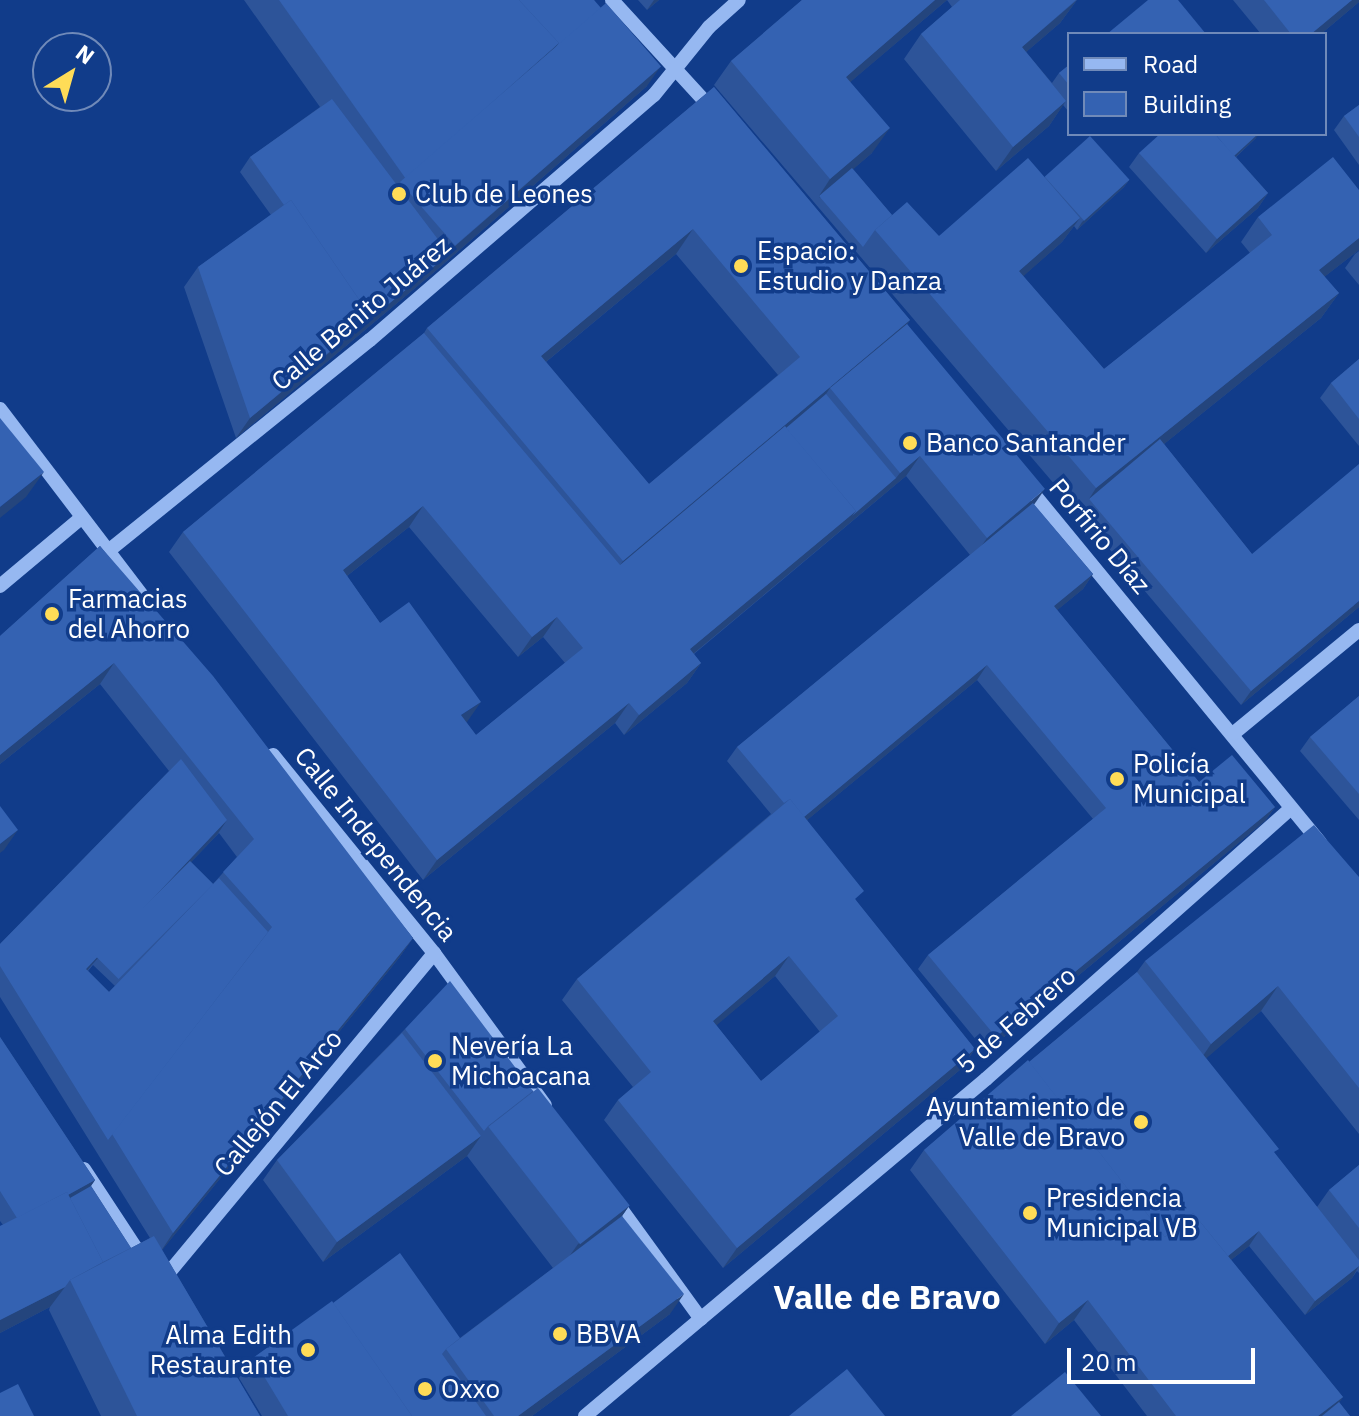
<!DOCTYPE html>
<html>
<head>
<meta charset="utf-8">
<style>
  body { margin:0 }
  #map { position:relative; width:1359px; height:1416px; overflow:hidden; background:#113c8a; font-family:"IBM Plex Sans",sans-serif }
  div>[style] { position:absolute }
  .minor>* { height:14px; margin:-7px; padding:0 7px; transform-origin:7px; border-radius:7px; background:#96b8f1 }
  .wall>* { inset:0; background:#2d5499 }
  .shaded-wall>* { inset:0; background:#24457d }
  .building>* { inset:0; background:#3462b2; transform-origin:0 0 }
  .dots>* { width:22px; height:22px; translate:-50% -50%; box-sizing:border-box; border:4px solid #113c8a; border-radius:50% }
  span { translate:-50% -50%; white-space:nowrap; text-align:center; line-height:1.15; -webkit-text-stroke:7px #113c8a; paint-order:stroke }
  .poi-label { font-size:26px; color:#fff }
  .left { translate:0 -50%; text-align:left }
  .right { translate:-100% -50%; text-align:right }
  .street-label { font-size:26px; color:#fff }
  .district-label { font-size:34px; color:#fff; font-weight:700 }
  .legend { position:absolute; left:1067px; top:32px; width:260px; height:104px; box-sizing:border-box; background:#113c8a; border:2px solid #708ab9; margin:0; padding:10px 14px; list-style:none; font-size:24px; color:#fff }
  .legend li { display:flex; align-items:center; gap:16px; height:40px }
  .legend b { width:40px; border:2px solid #708ab9 }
  .north { position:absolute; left:32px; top:32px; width:80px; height:80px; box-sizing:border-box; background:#113c8a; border:2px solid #708ab9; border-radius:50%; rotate:37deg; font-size:22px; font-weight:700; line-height:32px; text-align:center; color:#fff }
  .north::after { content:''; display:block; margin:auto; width:28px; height:36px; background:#ffdc57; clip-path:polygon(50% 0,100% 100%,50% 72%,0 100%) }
  .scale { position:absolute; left:1067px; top:1348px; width:188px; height:36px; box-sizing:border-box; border:4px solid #fff; border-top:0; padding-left:10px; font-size:24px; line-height:28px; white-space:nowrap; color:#fff; -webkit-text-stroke:6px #113c8a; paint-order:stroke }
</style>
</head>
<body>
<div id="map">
  <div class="minor">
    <div style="left:612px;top:0;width:148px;rotate:47.5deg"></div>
    <div style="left:0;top:409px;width:233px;rotate:52.7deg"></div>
    <div style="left:1028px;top:487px;width:460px;rotate:50.6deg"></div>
    <div style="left:107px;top:552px;width:338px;rotate:-38.9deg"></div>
    <div style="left:370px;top:340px;width:375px;rotate:-40.8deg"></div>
    <div style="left:654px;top:95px;width:87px;rotate:-51deg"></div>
    <div style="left:709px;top:27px;width:40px;rotate:-42deg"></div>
    <div style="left:0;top:586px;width:106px;rotate:-40deg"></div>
    <div style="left:1234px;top:733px;width:162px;rotate:-39.5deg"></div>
    <div style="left:273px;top:755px;width:255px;rotate:50.9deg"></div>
    <div style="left:434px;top:953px;width:188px;rotate:53.9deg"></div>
    <div style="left:84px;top:1169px;width:111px;rotate:56.7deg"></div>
    <div style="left:614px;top:1199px;width:148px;rotate:54.1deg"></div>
    <div style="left:162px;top:1281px;width:426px;rotate:-50.3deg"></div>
    <div style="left:585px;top:1416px;width:524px;rotate:-40.04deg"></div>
    <div style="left:986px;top:1079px;width:408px;rotate:-41.6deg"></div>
  </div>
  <div class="wall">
    <div style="clip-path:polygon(244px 0,594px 0,647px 86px,439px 268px,236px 438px,184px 287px,198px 267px,271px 215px,240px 172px,250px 157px,320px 107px)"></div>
    <div style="clip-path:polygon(638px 0,659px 0,647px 10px)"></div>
    <div style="clip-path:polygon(802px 0,1077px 0,1060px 23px,1026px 52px,1052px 83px,1059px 73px,1069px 65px,1069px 112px,1063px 105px,1049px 126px,996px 171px,904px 59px,921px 34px,952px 7px,947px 0,850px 82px,872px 153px,853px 169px,892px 215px,939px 236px,1045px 177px,1129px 180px,1124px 187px,1077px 230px,1074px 226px,1062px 242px,1023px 276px,1104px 369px,1250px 253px,1241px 242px,1258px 217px,1359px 190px,1359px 250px,1324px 277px,1339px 293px,1321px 318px,1164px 444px,1252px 554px,1359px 607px,1241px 705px,1079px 513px,714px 85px,731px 61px)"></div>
    <div style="clip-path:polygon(1233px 0,1359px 0,1359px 2px,1321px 34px,1261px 34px)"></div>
    <div style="clip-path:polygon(evenodd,714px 87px,910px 320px,907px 324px,1034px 505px,1093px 574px,1083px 589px,1057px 610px,1199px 782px,1275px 807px,1265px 821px,986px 1052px,918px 969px,928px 955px,1093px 819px,977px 680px,807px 820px,857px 902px,975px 1049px,961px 1069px,723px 1268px,604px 1120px,618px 1100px,633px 1087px,562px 1000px,577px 979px,771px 814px,727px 761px,737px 747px,970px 555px,906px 476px,694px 654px,701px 663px,687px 683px,624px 735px,615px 723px,423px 880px,169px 552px,183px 532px,424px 333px,427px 328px,714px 87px,676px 254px,778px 375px,649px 484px,546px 362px,676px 254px,714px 87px,409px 527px,518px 657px,543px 637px,565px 663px,476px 735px,466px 722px,380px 623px,347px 576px,409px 527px,714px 87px,775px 976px,820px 1032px,761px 1081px,716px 1025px,775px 976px)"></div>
    <div style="clip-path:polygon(1359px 105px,1359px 165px,1334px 130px,1344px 116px)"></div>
    <div style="clip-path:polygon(1256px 138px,1236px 157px,1268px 193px,1258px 208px,1206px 253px,1129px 167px,1139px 153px)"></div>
    <div style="clip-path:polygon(1359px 251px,1359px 285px,1345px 268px,1355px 254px)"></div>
    <div style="clip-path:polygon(1359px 359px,1359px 446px,1320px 398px,1331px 383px)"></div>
    <div style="clip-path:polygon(evenodd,100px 546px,413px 938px,399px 958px,162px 1250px,260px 1416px,101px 1416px,49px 1310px,50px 1307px,0 1333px,0 1226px,3px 1225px,0 1221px,0 1037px,95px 1180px,91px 1186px,131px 1248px,150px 1238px,0 997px,0 944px,169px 771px,100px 684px,0 764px,0 636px,100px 546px,219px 833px,237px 857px,213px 884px,191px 862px,219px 833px,100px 546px,93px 965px,115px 986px,109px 992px,88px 971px,93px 965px)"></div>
    <div style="clip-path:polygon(1359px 696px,1359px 820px,1300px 751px,1310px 737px)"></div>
    <div style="clip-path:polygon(1359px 877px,1359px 1134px,1261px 1011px,1206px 1058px,1275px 1154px,1317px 1207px,1329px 1190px,1359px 1165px,1359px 1273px,1357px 1271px,1352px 1278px,1305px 1315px,1249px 1246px,1231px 1260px,1343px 1397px,1339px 1402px,1350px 1416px,1147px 1416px,1074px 1320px,1045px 1344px,910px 1170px,924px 1150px,1137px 972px,1145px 961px)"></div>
    <div style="clip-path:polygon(405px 1029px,533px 1091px,629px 1206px,622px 1216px,670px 1314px,532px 1416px,262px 1416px,239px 1378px,253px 1358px,333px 1303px,460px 1338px,553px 1268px,467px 1156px,323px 1262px,263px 1180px,277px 1160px)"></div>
  </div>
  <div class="shaded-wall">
    <div style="clip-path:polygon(654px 0,659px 0,647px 10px)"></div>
    <div style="clip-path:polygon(935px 0,947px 0,828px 101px,846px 77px)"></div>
    <div style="clip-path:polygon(1077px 0,1060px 23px,1004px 71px,1022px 47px)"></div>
    <div style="clip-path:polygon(1352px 0,1359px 0,1359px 2px,1321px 34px,1311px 34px)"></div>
    <div style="clip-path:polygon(559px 43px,552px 53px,402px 184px,406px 179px)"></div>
    <div style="clip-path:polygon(661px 66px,647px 86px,439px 268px,236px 438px,250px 418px,449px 254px,453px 248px)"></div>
    <div style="clip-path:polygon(1066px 101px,1049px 126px,996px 171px,1013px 147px)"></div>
    <div style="clip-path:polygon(890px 128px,872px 153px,820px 198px,819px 196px,830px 179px)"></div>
    <div style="clip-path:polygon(1258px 134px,1259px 134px,1256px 138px,1228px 164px,1233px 156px)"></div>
    <div style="clip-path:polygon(1129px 180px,1124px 187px,1077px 230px,1082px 222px)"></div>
    <div style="clip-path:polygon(1268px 193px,1258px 208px,1206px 253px,1217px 239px)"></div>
    <div style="clip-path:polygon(1080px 218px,1062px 242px,1001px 296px,1019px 271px)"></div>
    <div style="clip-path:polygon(693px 229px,676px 254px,524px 380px,541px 356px)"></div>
    <div style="clip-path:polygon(1359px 238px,1359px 250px,1301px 295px,1319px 270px)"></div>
    <div style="clip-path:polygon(1339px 293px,1321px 318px,1092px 502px,1089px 499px,1096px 488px)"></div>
    <div style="clip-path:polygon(910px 320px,893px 344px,830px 388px,816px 409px,606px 585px,623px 561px)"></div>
    <div style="clip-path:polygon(920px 456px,906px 476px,675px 669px,690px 649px,856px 511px,896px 478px,900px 473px)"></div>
    <div style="clip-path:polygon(44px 472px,26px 497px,0 518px,0 507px)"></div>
    <div style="clip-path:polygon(1045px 489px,1031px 509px,973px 558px,987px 538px)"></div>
    <div style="clip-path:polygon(423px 506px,409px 527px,329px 590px,343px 570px)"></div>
    <div style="clip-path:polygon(1093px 574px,1083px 589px,1044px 621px,1054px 606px)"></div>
    <div style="clip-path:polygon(1359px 601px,1359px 607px,1241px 705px,1251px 691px)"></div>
    <div style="clip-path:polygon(557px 617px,543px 637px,518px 657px,532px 637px)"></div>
    <div style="clip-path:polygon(114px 663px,100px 684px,0 764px,0 755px)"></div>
    <div style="clip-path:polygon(701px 663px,687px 683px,624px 735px,639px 715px)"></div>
    <div style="clip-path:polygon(987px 665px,977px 680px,789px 835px,799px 821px)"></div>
    <div style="clip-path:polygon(481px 702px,467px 722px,447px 735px,461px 715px)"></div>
    <div style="clip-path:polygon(629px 703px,615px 723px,423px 880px,437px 860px)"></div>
    <div style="clip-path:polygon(1275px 807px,1265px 821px,986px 1052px,996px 1037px)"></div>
    <div style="clip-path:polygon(227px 820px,217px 835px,99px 959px,98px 958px,76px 983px,86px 969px)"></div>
    <div style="clip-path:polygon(18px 830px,4px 850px,0 853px,0 844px)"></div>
    <div style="clip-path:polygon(413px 938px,399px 958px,159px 1254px,173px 1233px)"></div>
    <div style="clip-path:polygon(789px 956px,775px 976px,698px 1041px,713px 1021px)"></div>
    <div style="clip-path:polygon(1278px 986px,1261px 1011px,1194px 1069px,1211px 1044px)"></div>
    <div style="clip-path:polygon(975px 1049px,961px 1069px,723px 1268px,737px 1248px)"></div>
    <div style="clip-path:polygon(481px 1136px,467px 1156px,323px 1262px,337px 1242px)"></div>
    <div style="clip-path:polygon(95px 1180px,85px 1194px,19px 1221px)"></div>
    <div style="clip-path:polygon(629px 1206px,608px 1236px,557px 1274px,578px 1244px)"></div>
    <div style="clip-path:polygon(1259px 1231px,1249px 1246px,1212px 1275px,1222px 1261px)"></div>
    <div style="clip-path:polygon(1359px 1266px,1352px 1278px,1305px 1315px,1315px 1301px)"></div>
    <div style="clip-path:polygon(65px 1287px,50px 1307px,0 1333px,0 1320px)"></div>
    <div style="clip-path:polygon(684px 1294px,670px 1314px,532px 1416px,518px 1416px)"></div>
    <div style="clip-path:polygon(1088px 1300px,1074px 1320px,1045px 1344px,1059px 1323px)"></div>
    <div style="clip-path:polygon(1343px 1397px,1330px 1416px,1318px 1416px)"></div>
  </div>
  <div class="building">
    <div style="clip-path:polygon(279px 0,519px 0,559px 43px,406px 179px)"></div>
    <div style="clip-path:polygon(519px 0,594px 0,601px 8px,555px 49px,559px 43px)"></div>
    <div style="clip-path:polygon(802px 0,935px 0,846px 77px,890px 128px,830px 179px,731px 61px)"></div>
    <div style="clip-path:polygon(960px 0,1076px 0,1022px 47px,1066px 101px,1013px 147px,921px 34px)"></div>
    <div style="clip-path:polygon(1148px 0,1178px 0,1206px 34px,1107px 34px)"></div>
    <div style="clip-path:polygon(1264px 0,1352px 0,1311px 34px,1291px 34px)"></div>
    <div style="left:606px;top:3px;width:84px;height:273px;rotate:49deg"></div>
    <div style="clip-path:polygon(1069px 65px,1069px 85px,1059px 73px)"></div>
    <div style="clip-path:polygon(evenodd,714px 87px,910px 320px,623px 561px,427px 328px,714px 87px,693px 229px,800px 357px,649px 484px,541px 356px,693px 229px)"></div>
    <div style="clip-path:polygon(332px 99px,449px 254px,367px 322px,371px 317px,291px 200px,284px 205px,250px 157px)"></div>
    <div style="clip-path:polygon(1359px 105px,1359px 137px,1344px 116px)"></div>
    <div style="clip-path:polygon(1160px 134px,1215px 134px,1268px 193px,1217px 239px,1139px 153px)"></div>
    <div style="clip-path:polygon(1215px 134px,1258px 134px,1234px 156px)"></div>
    <div style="left:1090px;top:136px;width:59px;height:61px;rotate:48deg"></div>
    <div style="clip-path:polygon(1333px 157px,1359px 190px,1359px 238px,1319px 270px,1339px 293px,1096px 488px,875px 230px,907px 202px,939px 236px,1028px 158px,1080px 218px,1019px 271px,1104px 369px,1272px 235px,1258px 217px)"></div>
    <div style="clip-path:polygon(852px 168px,892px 215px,875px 230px,863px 247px,819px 196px)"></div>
    <div style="clip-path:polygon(291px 200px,371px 317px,250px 418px,198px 267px)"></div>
    <div style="clip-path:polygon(907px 324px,1045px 489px,987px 538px,920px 456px,900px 473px,830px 388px)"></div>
    <div style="clip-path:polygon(evenodd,424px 333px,620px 565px,785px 426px,856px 511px,690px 649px,701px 663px,639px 715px,629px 703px,437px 860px,183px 532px,424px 333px,423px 506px,532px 637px,557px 617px,583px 648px,476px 735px,461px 715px,481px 702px,409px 602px,380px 623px,343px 570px,423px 506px)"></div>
    <div style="clip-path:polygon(1359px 359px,1359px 419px,1331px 383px)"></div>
    <div style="clip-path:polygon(826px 394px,896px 478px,852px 516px,856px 511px,786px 428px)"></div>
    <div style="clip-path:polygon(0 418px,44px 472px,0 507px)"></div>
    <div style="clip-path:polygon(1160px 439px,1252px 554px,1359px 464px,1359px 601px,1251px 691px,1089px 499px)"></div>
    <div style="clip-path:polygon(1033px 503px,1093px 574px,1054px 606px,1199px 782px,1232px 755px,1275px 807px,996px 1037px,928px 955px,1106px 808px,987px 665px,804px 817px,790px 799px,784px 803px,737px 747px)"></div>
    <div style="clip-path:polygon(100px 546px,213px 676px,413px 938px,173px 1233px,112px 1134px,272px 927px,223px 872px,254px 839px,114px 663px,0 755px,0 636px)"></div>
    <div style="clip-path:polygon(1359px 696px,1359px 794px,1310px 737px)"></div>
    <div style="clip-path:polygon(181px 759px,227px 820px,86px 969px,109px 992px,219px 878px,268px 932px,108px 1140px,0 966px,0 944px)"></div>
    <div style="clip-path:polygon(evenodd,790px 799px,864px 891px,855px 899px,975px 1049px,737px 1248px,618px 1100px,651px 1072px,577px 979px,790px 799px,789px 956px,838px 1016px,761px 1081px,713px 1021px,789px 956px)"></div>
    <div style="clip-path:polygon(0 806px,18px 830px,0 844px)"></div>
    <div style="clip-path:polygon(1314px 825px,1359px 877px,1359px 1088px,1278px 986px,1211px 1044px,1145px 961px)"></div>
    <div style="left:190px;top:861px;width:33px;height:134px;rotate:45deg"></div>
    <div style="clip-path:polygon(1137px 972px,1279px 1149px,1274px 1152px,1359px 1260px,1359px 1266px,1315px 1301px,1259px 1231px,1228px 1256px,1193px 1213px,1165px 1237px,1029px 1062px)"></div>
    <div style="clip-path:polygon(450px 981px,533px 1091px,488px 1126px,484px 1131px,405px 1029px)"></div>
    <div style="clip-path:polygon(402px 1033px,481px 1136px,337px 1242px,277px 1160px)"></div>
    <div style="clip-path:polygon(0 1037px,95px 1180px,68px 1195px,67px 1192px,17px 1218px,0 1191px)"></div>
    <div style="clip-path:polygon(1028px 1060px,1165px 1237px,1193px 1213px,1343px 1397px,1318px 1416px,1176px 1416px,1088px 1300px,1059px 1323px,924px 1150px)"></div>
    <div style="left:538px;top:1088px;width:149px;height:63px;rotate:52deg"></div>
    <div style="clip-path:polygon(1359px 1165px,1359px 1228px,1329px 1190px)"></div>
    <div style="clip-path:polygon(91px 1186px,131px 1248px,103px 1262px,70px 1198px)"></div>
    <div style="clip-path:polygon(67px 1192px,103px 1262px,70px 1280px,65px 1287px,0 1320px,0 1226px)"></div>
    <div style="clip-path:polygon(622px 1216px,684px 1294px,518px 1416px,494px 1416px,446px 1349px)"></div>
    <div style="clip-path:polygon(154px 1236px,260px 1416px,137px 1416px,70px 1280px)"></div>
    <div style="clip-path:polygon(400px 1253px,460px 1338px,446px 1349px,442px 1354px,486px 1416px,412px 1416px,333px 1303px)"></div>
    <div style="clip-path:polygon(332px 1301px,412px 1416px,288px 1416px,253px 1358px)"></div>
    <div style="clip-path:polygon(847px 1369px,885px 1416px,789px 1416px)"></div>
    <div style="clip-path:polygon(1065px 1372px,1101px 1416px,1011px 1416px)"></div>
    <div style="clip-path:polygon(18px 1384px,34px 1416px,0 1416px,0 1393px)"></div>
    <div style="clip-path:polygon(1339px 1402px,1350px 1416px,1322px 1416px)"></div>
  </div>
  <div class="dots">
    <div style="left:399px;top:194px;background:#ffdc57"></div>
    <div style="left:741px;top:266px;background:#ffdc57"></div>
    <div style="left:910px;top:443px;background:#ffdc57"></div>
    <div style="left:52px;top:614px;background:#ffdc57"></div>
    <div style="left:1117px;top:779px;background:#ffdc57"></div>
    <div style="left:435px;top:1061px;background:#ffdc57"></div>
    <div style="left:1141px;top:1122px;background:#ffdc57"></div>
    <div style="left:1030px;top:1213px;background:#ffdc57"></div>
    <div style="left:560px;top:1334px;background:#ffdc57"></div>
    <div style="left:308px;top:1350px;background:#ffdc57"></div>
    <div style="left:425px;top:1389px;background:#ffdc57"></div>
  </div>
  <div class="poi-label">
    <span class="left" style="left:415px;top:194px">Club de Leones</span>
    <span class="left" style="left:757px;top:266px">Espacio:<br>Estudio y Danza</span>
    <span class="left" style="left:926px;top:443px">Banco Santander</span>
    <span class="left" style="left:68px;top:614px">Farmacias<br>del Ahorro</span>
    <span class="left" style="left:1133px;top:779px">Policía<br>Municipal</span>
    <span class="left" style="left:451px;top:1061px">Nevería La<br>Michoacana</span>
    <span class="right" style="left:1125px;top:1122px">Ayuntamiento de<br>Valle de Bravo</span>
    <span class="left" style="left:1046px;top:1213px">Presidencia<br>Municipal VB</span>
    <span class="left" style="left:576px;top:1334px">BBVA</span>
    <span class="right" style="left:292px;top:1350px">Alma Edith<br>Restaurante</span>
    <span class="left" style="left:441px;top:1389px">Oxxo</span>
  </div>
  <div class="street-label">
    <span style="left:361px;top:313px;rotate:-40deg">Calle Benito Juárez</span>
    <span style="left:1100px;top:536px;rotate:50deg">Porfirio Díaz</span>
    <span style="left:376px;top:844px;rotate:51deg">Calle Independencia</span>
    <span style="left:1016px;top:1020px;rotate:-41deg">5 de Febrero</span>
    <span style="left:278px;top:1103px;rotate:-50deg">Callejón El Arco</span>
  </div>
  <div class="district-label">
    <span style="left:887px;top:1297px">Valle de Bravo</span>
  </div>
  <ul class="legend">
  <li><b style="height:10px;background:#96b8f1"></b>Road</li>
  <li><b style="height:22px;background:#3462b2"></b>Building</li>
  </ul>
  <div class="north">N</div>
  <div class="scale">20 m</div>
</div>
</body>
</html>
